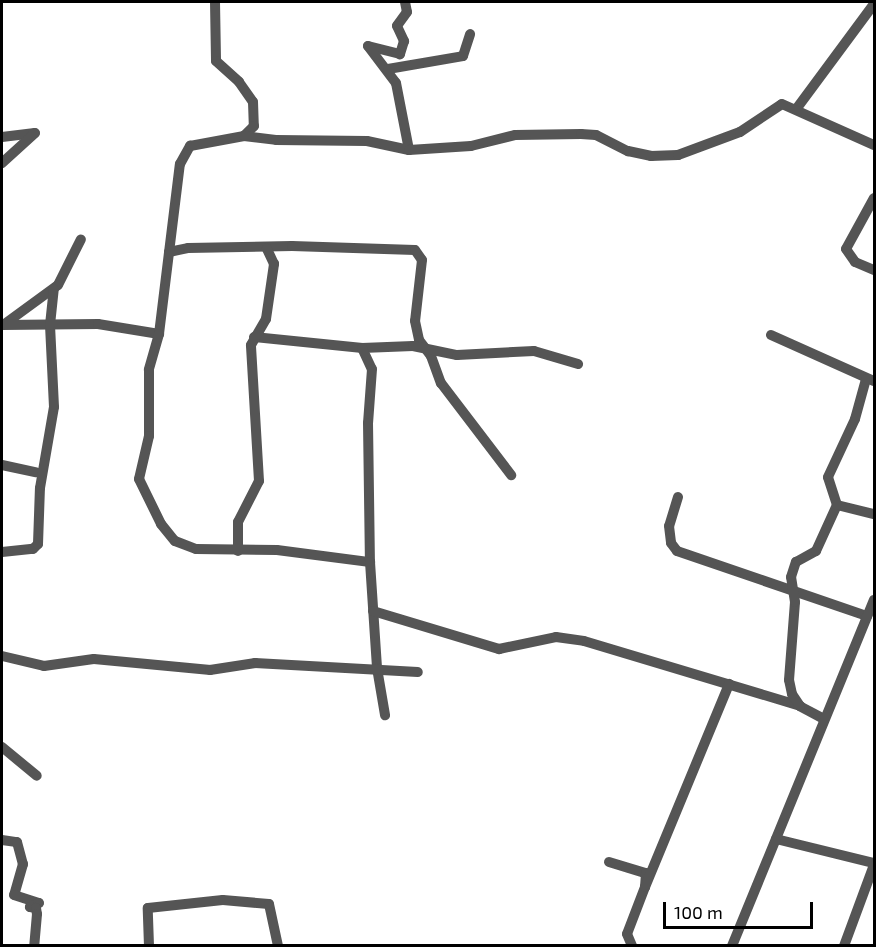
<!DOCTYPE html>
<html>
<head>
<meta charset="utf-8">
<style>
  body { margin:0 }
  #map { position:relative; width:876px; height:947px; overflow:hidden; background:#fff; font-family:"Exo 2",sans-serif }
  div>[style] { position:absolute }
  .minor>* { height:10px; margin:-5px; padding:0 5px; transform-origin:5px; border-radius:5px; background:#555 }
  span { translate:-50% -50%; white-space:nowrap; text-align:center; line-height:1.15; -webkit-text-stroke:4.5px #fff; paint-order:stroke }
  .frame { position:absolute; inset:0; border:3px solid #000; pointer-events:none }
  .scale { position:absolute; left:663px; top:902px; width:150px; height:27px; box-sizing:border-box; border:3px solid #000; border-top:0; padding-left:8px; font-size:18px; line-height:21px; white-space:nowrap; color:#000; -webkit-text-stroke:4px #fff; paint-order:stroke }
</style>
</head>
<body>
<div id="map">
  <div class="minor">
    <div style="left:215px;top:2px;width:59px;rotate:89deg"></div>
    <div style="left:216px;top:61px;width:31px;rotate:42deg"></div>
    <div style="left:239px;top:82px;width:24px;rotate:55deg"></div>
    <div style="left:253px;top:102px;width:24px;rotate:88deg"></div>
    <div style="left:254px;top:126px;width:14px;rotate:135deg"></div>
    <div style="left:405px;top:2px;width:10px;rotate:79deg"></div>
    <div style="left:407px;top:12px;width:17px;rotate:126deg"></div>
    <div style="left:397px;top:26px;width:17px;rotate:65deg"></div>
    <div style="left:404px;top:41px;width:14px;rotate:107deg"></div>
    <div style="left:400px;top:54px;width:33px;rotate:-166deg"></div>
    <div style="left:368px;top:46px;width:46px;rotate:52.9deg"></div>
    <div style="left:396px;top:83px;width:68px;rotate:79deg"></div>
    <div style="left:388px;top:69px;width:76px;rotate:-9.8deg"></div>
    <div style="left:463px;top:56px;width:23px;rotate:-72deg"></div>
    <div style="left:797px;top:108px;width:129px;rotate:-53.5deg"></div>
    <div style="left:2px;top:137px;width:33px;rotate:-7deg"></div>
    <div style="left:35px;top:133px;width:45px;rotate:137.7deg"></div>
    <div style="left:874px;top:198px;width:58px;rotate:118.8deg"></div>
    <div style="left:846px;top:249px;width:16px;rotate:55deg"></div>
    <div style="left:855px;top:262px;width:21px;rotate:23deg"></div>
    <div style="left:169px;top:252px;width:19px;rotate:-12deg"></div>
    <div style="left:188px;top:248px;width:104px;rotate:-1.1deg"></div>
    <div style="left:292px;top:246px;width:123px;rotate:1.9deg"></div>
    <div style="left:415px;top:250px;width:12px;rotate:55deg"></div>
    <div style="left:422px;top:260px;width:61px;rotate:96.5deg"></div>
    <div style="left:415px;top:321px;width:19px;rotate:78deg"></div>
    <div style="left:419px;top:340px;width:20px;rotate:53deg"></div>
    <div style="left:431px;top:356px;width:29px;rotate:70deg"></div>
    <div style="left:441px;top:383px;width:116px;rotate:52.7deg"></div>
    <div style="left:6px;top:323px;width:64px;rotate:-36.2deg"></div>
    <div style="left:58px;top:285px;width:51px;rotate:-63.4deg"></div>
    <div style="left:2px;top:325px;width:96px;rotate:-0.6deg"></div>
    <div style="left:98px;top:324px;width:62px;rotate:9.3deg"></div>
    <div style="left:159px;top:334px;width:171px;rotate:-83deg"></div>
    <div style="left:180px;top:164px;width:21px;rotate:-61deg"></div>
    <div style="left:190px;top:146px;width:55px;rotate:-10.5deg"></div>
    <div style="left:244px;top:136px;width:32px;rotate:7deg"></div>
    <div style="left:276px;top:140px;width:91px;rotate:0.6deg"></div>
    <div style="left:367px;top:141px;width:43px;rotate:12.1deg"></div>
    <div style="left:409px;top:150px;width:62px;rotate:-3.7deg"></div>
    <div style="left:471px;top:146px;width:45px;rotate:-14deg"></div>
    <div style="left:515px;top:135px;width:66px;rotate:-0.9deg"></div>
    <div style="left:581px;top:134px;width:15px;rotate:4deg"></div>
    <div style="left:596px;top:135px;width:36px;rotate:27deg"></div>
    <div style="left:628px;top:151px;width:24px;rotate:12deg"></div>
    <div style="left:651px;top:156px;width:27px;rotate:-2deg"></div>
    <div style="left:678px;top:155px;width:66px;rotate:-20.4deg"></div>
    <div style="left:740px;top:132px;width:50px;rotate:-33.7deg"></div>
    <div style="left:782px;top:104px;width:101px;rotate:24deg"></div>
    <div style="left:159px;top:334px;width:37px;rotate:106deg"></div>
    <div style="left:149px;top:370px;width:66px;rotate:90deg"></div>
    <div style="left:149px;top:436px;width:44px;rotate:103.1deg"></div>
    <div style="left:139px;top:479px;width:50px;rotate:63.9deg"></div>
    <div style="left:161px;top:524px;width:22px;rotate:51deg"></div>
    <div style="left:175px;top:541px;width:22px;rotate:21deg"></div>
    <div style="left:196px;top:549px;width:81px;rotate:0.7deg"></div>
    <div style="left:277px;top:550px;width:94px;rotate:7.4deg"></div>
    <div style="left:771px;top:335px;width:113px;rotate:24.1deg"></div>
    <div style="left:254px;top:337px;width:109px;rotate:5.8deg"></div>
    <div style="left:362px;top:348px;width:51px;rotate:-2.2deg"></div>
    <div style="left:413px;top:346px;width:45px;rotate:11.6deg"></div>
    <div style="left:457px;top:355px;width:77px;rotate:-3deg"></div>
    <div style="left:534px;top:351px;width:46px;rotate:16.5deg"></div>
    <div style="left:362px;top:348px;width:23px;rotate:65deg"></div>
    <div style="left:372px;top:369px;width:54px;rotate:94.2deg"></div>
    <div style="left:368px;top:423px;width:139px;rotate:89.2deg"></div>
    <div style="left:370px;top:562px;width:106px;rotate:86.2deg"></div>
    <div style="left:377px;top:668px;width:48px;rotate:80.3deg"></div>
    <div style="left:2px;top:465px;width:35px;rotate:12deg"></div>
    <div style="left:678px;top:497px;width:30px;rotate:107deg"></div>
    <div style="left:669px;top:526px;width:17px;rotate:83deg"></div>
    <div style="left:671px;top:543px;width:10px;rotate:53deg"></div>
    <div style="left:677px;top:551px;width:201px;rotate:18.9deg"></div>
    <div style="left:837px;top:505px;width:38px;rotate:14deg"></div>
    <div style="left:238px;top:551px;width:29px;rotate:-90deg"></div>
    <div style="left:238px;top:522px;width:46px;rotate:-62.9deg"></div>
    <div style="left:259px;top:481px;width:136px;rotate:-93.4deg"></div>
    <div style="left:251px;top:345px;width:30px;rotate:-60deg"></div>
    <div style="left:266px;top:319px;width:56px;rotate:-81.7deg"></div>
    <div style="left:274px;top:264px;width:17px;rotate:-115deg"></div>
    <div style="left:2px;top:552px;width:31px;rotate:-6deg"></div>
    <div style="left:33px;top:549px;width:7px;rotate:-45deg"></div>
    <div style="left:38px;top:544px;width:56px;rotate:-88deg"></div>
    <div style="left:40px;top:488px;width:82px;rotate:-80.2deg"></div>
    <div style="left:54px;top:407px;width:82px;rotate:-92.8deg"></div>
    <div style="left:50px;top:325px;width:36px;rotate:-84deg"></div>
    <div style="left:373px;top:611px;width:132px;rotate:16.8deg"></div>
    <div style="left:499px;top:649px;width:58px;rotate:-11.9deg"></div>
    <div style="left:556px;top:637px;width:28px;rotate:8deg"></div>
    <div style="left:584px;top:641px;width:226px;rotate:16.7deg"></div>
    <div style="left:2px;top:656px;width:43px;rotate:13.4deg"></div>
    <div style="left:44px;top:666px;width:50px;rotate:-8deg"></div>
    <div style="left:94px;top:659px;width:117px;rotate:5.4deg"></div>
    <div style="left:210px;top:670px;width:46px;rotate:-8.8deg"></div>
    <div style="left:255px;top:663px;width:163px;rotate:3.2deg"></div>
    <div style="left:824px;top:719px;width:27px;rotate:-152deg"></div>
    <div style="left:800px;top:706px;width:14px;rotate:-124deg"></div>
    <div style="left:792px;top:694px;width:14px;rotate:-102deg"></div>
    <div style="left:789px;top:680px;width:78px;rotate:-85.6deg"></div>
    <div style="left:795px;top:602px;width:25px;rotate:-99deg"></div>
    <div style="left:791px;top:577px;width:16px;rotate:-72deg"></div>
    <div style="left:796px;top:562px;width:23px;rotate:-29deg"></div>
    <div style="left:816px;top:551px;width:51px;rotate:-65.5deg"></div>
    <div style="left:837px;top:505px;width:29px;rotate:-108deg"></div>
    <div style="left:828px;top:477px;width:64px;rotate:-65deg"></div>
    <div style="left:855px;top:419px;width:41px;rotate:-74.6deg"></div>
    <div style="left:2px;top:747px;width:45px;rotate:39.6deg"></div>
    <div style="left:776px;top:839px;width:101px;rotate:13.8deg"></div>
    <div style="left:2px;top:840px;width:15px;rotate:8deg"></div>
    <div style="left:17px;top:842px;width:23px;rotate:75deg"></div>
    <div style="left:23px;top:864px;width:32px;rotate:106deg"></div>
    <div style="left:14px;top:895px;width:26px;rotate:18deg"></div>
    <div style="left:39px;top:903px;width:10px;rotate:156deg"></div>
    <div style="left:30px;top:907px;width:6px;rotate:9deg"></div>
    <div style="left:36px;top:908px;width:6px;rotate:81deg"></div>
    <div style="left:37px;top:914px;width:32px;rotate:95deg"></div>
    <div style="left:609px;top:862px;width:39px;rotate:17deg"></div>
    <div style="left:646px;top:873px;width:14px;rotate:94deg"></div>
    <div style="left:645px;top:887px;width:50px;rotate:111deg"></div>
    <div style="left:627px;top:934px;width:13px;rotate:67deg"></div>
    <div style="left:645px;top:887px;width:220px;rotate:-67.5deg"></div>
    <div style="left:149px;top:946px;width:38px;rotate:-92deg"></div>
    <div style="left:148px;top:908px;width:75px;rotate:-6.1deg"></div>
    <div style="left:223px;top:900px;width:46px;rotate:5deg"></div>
    <div style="left:269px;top:904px;width:43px;rotate:77.9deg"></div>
    <div style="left:732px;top:946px;width:374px;rotate:-67.7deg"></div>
    <div style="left:844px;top:946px;width:86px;rotate:-69.7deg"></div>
  </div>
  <div class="frame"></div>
  <div class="scale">100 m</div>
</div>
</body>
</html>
